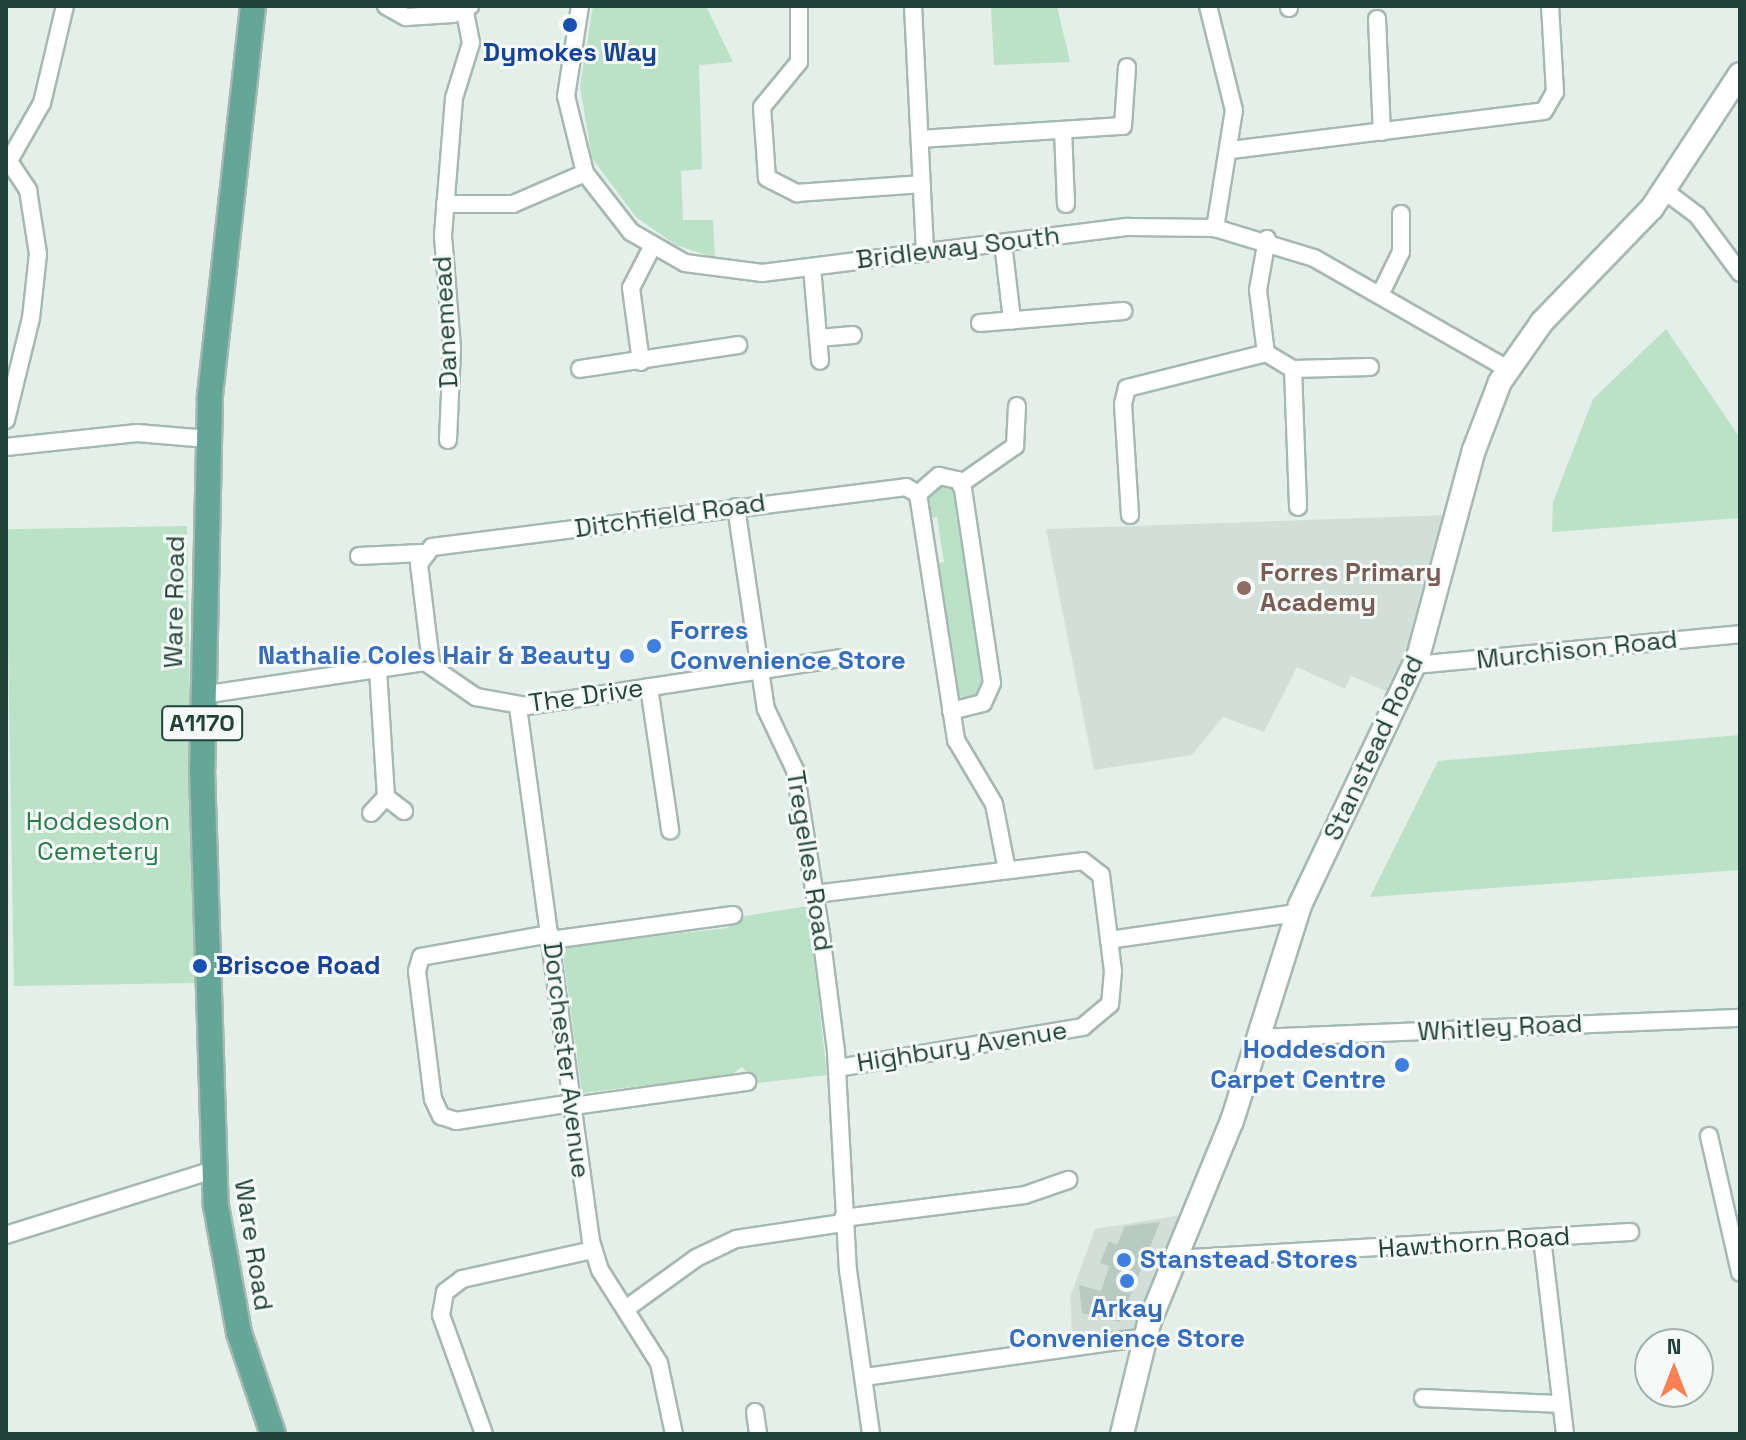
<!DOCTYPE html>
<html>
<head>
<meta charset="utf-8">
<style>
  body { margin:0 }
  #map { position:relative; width:1746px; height:1440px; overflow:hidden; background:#e4efea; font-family:"Space Grotesk",sans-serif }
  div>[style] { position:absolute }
  .built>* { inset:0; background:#d2dfd9 }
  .green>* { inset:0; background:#bbe1c6; transform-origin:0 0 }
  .building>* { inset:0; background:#b9cac3 }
  .roads { filter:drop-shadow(2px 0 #a6b8b2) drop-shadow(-2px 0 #a6b8b2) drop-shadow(0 2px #a6b8b2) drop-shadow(0 -2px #a6b8b2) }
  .street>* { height:16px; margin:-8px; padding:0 8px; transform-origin:8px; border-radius:8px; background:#fff }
  .secondary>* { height:22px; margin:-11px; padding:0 11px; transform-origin:11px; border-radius:11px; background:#fff }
  .primary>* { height:24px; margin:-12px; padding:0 12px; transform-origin:12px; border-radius:12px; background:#65a797 }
  .dots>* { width:22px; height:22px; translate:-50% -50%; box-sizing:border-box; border:4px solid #f5faf8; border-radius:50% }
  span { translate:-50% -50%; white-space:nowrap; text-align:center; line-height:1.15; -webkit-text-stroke:6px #f5faf8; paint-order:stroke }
  .shield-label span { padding:2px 6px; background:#f5faf8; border:2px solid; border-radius:6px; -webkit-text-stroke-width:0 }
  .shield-label { font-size:24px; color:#21423a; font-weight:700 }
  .transit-label { font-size:26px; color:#164399; font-weight:700 }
  .left { translate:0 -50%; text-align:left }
  .street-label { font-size:26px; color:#21423a }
  .education-label { font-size:26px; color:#785e54; font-weight:700 }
  .shop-label { font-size:26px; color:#366cbe; font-weight:700 }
  .right { translate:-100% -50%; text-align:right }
  .park-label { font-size:26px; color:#287c4a }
  .frame { position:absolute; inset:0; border:8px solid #21423a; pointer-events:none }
  .north { position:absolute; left:1634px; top:1328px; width:80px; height:80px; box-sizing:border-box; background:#f5faf8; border:2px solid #a0b0ac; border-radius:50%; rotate:0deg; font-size:22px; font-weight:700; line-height:32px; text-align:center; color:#21423a }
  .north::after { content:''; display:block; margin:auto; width:28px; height:36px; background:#fc8054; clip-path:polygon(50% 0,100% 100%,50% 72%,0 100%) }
</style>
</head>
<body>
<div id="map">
  <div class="built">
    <div style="clip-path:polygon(1450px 515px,1395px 695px,1351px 676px,1345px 689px,1297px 667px,1264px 732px,1223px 717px,1192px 755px,1094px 770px,1046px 529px)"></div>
    <div style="clip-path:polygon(1194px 1213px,1145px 1337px,1073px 1346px,1070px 1297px,1095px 1229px)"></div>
  </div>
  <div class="green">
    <div style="clip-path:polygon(593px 6px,706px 6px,733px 62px,699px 65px,702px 169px,681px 171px,683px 220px,713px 220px,715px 258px,676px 245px,636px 217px,592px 158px,580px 87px)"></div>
    <div style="clip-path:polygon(991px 6px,1057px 6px,1070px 62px,994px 65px)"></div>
    <div style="clip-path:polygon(1666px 329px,1740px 438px,1740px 518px,1552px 532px,1553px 502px,1593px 399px)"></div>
    <div style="clip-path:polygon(936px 484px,955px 486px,985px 684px,982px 696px,969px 700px,956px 695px,934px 564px,944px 562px,937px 517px,926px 518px,925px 495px)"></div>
    <div style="left:187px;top:526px;width:457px;height:181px;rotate:89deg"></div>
    <div style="clip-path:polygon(1740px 735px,1740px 870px,1370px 897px,1438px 761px)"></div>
    <div style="clip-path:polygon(808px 906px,827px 1075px,757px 1083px,742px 1067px,731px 1075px,582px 1093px,562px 947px,728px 928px,732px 918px)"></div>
  </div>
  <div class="building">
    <div style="clip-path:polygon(1160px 1222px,1120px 1322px,1082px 1313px,1079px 1285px,1101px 1291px,1109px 1266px,1100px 1263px,1109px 1241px,1117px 1245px,1125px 1226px)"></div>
  </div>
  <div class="roads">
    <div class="street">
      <div style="left:386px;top:6px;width:23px;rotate:29deg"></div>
      <div style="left:406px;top:17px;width:47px;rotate:-3.7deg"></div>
      <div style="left:453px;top:14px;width:19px;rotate:-25deg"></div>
      <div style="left:580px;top:6px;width:91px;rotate:98.8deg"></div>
      <div style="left:566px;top:96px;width:79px;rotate:76.1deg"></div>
      <div style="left:585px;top:173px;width:75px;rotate:52.1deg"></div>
      <div style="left:631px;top:232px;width:62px;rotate:29.9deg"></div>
      <div style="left:685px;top:263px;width:78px;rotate:7.4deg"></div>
      <div style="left:762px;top:273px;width:369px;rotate:-7.2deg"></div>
      <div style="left:1128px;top:227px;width:87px;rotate:0.7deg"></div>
      <div style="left:1215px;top:228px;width:103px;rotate:16.9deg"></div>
      <div style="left:1314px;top:258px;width:221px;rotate:29.8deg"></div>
      <div style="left:799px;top:6px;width:56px;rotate:90deg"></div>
      <div style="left:799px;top:62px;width:58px;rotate:129.4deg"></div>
      <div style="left:762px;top:107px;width:71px;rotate:86deg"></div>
      <div style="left:767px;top:178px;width:34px;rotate:27deg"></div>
      <div style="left:797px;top:193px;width:125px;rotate:-4.1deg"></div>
      <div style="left:913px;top:6px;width:247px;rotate:87.2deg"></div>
      <div style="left:1208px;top:6px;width:107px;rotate:76deg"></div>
      <div style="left:1234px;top:110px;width:120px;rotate:99.1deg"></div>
      <div style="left:1289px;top:6px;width:2px;rotate:90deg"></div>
      <div style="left:1377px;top:19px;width:113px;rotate:87.5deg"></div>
      <div style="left:1063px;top:130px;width:74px;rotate:87.7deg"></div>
      <div style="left:920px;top:139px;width:203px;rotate:-3.7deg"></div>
      <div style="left:1123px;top:126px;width:59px;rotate:-86.1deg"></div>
      <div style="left:1231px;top:150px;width:315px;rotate:-7.1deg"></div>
      <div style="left:1544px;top:111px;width:22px;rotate:-60deg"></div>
      <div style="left:1555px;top:92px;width:86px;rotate:-93.3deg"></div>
      <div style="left:6px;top:157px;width:40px;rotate:56deg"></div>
      <div style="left:28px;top:190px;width:65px;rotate:81.1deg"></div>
      <div style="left:38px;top:254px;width:64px;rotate:96.2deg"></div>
      <div style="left:31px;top:318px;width:105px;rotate:103.8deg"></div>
      <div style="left:10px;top:159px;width:64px;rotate:-60.3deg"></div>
      <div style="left:42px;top:103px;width:100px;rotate:-76.7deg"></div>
      <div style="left:1665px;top:191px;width:40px;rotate:37deg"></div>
      <div style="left:1697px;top:215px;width:72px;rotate:53.4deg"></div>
      <div style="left:445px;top:204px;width:68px"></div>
      <div style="left:513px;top:204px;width:78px;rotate:-23.3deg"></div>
      <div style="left:1267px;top:239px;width:52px;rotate:100deg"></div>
      <div style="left:1258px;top:290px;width:64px;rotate:82.8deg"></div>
      <div style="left:1266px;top:353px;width:31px;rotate:31deg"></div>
      <div style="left:1293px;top:369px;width:77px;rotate:-1.5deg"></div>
      <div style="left:1003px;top:243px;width:78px;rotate:83.3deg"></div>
      <div style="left:812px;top:267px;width:94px;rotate:85.1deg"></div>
      <div style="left:1380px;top:295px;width:48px;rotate:-64deg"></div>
      <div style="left:1401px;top:252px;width:38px;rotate:-90deg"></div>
      <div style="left:980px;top:323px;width:144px;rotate:-4.8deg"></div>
      <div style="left:819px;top:338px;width:34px;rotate:-5deg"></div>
      <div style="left:641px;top:362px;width:75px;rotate:-97.7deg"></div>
      <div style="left:631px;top:288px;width:46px;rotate:-62.9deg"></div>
      <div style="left:580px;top:369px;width:160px;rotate:-8.6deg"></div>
      <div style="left:1293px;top:369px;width:138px;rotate:87.9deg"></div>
      <div style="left:448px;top:440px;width:92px;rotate:-87.5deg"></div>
      <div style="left:452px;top:348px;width:113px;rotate:-94.6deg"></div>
      <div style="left:443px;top:235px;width:137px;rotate:-85.4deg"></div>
      <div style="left:454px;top:98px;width:58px;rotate:-72.8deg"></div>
      <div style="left:471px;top:43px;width:33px;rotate:-101deg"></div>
      <div style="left:6px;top:447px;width:132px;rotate:-6.1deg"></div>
      <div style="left:137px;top:433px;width:71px;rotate:4.8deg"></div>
      <div style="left:962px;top:483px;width:65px;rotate:-34.9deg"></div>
      <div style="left:1015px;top:446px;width:40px;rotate:-87.1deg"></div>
      <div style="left:918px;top:494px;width:28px;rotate:-41deg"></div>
      <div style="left:939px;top:476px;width:19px;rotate:12deg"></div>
      <div style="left:958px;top:480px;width:10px;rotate:61deg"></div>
      <div style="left:963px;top:489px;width:196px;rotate:81.5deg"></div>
      <div style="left:992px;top:683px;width:22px;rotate:114deg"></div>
      <div style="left:983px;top:703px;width:33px;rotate:166deg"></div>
      <div style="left:736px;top:507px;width:204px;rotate:81.6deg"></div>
      <div style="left:766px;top:709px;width:68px;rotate:64.6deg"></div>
      <div style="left:795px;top:770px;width:166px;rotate:81deg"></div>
      <div style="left:821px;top:934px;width:118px;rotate:82.7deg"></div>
      <div style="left:836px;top:1051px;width:219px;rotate:86.9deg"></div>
      <div style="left:848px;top:1270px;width:166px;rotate:82deg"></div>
      <div style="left:1130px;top:515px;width:111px;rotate:-93.6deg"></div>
      <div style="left:1123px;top:404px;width:16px;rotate:-76deg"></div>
      <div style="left:1127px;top:388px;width:143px;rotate:-14.1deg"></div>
      <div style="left:359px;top:556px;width:63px;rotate:-2.7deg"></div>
      <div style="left:431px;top:663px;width:100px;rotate:-96.9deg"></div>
      <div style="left:419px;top:564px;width:21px;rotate:-53deg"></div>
      <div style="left:432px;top:547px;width:478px;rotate:-7.2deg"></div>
      <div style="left:906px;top:487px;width:14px;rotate:30deg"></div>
      <div style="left:918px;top:494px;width:249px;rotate:81.2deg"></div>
      <div style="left:956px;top:740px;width:74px;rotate:59.3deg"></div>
      <div style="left:994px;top:804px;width:67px;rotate:78.9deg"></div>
      <div style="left:1415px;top:665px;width:326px;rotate:-5.4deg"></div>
      <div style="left:649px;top:687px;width:145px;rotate:81.6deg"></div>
      <div style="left:202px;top:695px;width:225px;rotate:-8.4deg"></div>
      <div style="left:425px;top:662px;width:62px;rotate:34.5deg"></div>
      <div style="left:476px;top:697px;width:52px;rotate:10deg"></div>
      <div style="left:527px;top:706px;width:317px;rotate:-8.7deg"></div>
      <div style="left:518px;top:707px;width:539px;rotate:82.22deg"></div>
      <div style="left:591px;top:1241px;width:30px;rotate:73deg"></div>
      <div style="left:600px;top:1270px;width:110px;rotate:57.6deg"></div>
      <div style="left:659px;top:1363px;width:73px;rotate:78.1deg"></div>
      <div style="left:386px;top:797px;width:23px;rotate:38deg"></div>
      <div style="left:371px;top:813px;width:22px;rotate:-47deg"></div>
      <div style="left:386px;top:797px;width:128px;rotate:-93.6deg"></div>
      <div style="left:815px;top:894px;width:270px;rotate:-7deg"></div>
      <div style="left:1083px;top:861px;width:23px;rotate:38deg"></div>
      <div style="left:1101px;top:875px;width:97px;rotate:82.9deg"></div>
      <div style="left:1113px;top:971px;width:33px;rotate:95deg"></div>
      <div style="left:1110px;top:1004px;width:35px;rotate:140deg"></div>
      <div style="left:1083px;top:1027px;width:249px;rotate:170.5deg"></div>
      <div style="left:550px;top:934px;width:131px;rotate:169.9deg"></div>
      <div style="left:421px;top:957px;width:15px;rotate:106deg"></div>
      <div style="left:417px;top:971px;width:129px;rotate:82.9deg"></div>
      <div style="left:433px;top:1099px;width:19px;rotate:65deg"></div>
      <div style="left:441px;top:1116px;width:16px;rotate:18deg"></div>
      <div style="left:456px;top:1121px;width:117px;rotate:-8.8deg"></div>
      <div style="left:551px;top:940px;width:184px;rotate:-7.8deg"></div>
      <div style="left:1109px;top:940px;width:190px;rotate:-8.2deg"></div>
      <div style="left:1259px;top:1038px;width:481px;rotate:-2.4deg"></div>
      <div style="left:573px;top:1106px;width:176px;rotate:-7.9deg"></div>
      <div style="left:1709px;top:1136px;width:140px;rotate:77.2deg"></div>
      <div style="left:843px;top:1218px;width:183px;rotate:-7.2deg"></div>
      <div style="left:1025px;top:1195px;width:46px;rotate:-19.2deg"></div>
      <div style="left:6px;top:1235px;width:217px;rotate:-17.4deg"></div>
      <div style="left:1542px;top:1238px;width:197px;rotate:83.3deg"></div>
      <div style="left:1175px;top:1259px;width:456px;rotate:-3.4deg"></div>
      <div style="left:627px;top:1308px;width:85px;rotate:-35.9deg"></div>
      <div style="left:696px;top:1258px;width:44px;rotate:-25.4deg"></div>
      <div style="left:736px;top:1239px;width:108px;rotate:-8.5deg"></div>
      <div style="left:865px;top:1377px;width:283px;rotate:-8.1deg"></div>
      <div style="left:1423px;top:1398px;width:138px;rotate:2.5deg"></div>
      <div style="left:755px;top:1412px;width:22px;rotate:82deg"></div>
      <div style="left:484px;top:1434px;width:127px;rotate:-109.9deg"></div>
      <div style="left:441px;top:1315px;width:23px;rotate:-80deg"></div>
      <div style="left:445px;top:1292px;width:21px;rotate:-37deg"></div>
      <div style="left:462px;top:1279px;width:134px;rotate:-12.5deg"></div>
    </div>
    <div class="secondary">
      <div style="left:1122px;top:1434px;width:114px;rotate:-76.3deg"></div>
      <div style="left:1149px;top:1323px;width:218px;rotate:-67.7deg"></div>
      <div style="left:1232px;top:1121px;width:226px;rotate:-72.5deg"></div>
      <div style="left:1300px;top:905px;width:275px;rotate:-64.6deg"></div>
      <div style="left:1418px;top:657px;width:214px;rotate:-74.9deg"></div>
      <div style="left:1474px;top:450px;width:73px;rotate:-69.1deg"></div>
      <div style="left:1500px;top:382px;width:73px;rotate:-55deg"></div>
      <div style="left:1542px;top:322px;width:158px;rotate:-46deg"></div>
      <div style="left:1652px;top:208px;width:160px;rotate:-56.7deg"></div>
    </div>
    <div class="primary">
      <div style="left:253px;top:6px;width:393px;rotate:96.3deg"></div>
      <div style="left:210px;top:397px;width:372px;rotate:91.2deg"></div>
      <div style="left:202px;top:769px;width:437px;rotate:88.2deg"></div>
      <div style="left:216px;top:1206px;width:129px;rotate:79.7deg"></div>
      <div style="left:239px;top:1333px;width:107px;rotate:71.4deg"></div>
    </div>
  </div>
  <div class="dots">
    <div style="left:570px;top:25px;background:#1a4fb4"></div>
    <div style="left:1244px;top:588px;background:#8d6e63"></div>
    <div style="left:654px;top:646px;background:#3f7fe0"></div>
    <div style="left:627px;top:656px;background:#3f7fe0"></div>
    <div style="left:200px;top:966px;background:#1a4fb4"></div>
    <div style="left:1402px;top:1065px;background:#3f7fe0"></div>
    <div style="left:1124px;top:1260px;background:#3f7fe0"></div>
    <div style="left:1127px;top:1281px;background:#3f7fe0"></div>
  </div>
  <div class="shield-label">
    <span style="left:202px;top:723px">A1170</span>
  </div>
  <div class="transit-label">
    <span style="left:570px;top:53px">Dymokes Way</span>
    <span class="left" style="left:216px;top:966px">Briscoe Road</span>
  </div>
  <div class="street-label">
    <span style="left:958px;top:248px;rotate:-7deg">Bridleway South</span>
    <span style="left:446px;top:322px;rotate:-93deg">Danemead</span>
    <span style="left:670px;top:516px;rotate:-8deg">Ditchfield Road</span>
    <span style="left:175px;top:602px;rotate:-89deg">Ware Road</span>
    <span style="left:1577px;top:650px;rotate:-6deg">Murchison Road</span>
    <span style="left:586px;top:696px;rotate:-8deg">The Drive</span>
    <span style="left:1374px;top:748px;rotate:-65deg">Stanstead Road</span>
    <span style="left:809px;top:861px;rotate:81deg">Tregelles Road</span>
    <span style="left:1500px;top:1028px;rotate:-3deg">Whitley Road</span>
    <span style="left:962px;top:1047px;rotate:-9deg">Highbury Avenue</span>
    <span style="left:566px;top:1060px;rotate:83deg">Dorchester Avenue</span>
    <span style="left:1474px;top:1243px;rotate:-4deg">Hawthorn Road</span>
    <span style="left:253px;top:1245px;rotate:81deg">Ware Road</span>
  </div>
  <div class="education-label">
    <span class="left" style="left:1260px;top:588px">Forres Primary<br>Academy</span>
  </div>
  <div class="shop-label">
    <span class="left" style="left:670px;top:646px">Forres<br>Convenience Store</span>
    <span class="right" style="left:611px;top:656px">Nathalie Coles Hair &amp; Beauty</span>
    <span class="right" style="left:1386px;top:1065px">Hoddesdon<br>Carpet Centre</span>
    <span class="left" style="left:1140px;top:1260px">Stanstead Stores</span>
    <span style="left:1127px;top:1324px">Arkay<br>Convenience Store</span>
  </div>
  <div class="park-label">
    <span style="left:98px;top:837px">Hoddesdon<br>Cemetery</span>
  </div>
  <div class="frame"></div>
  <div class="north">N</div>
</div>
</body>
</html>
